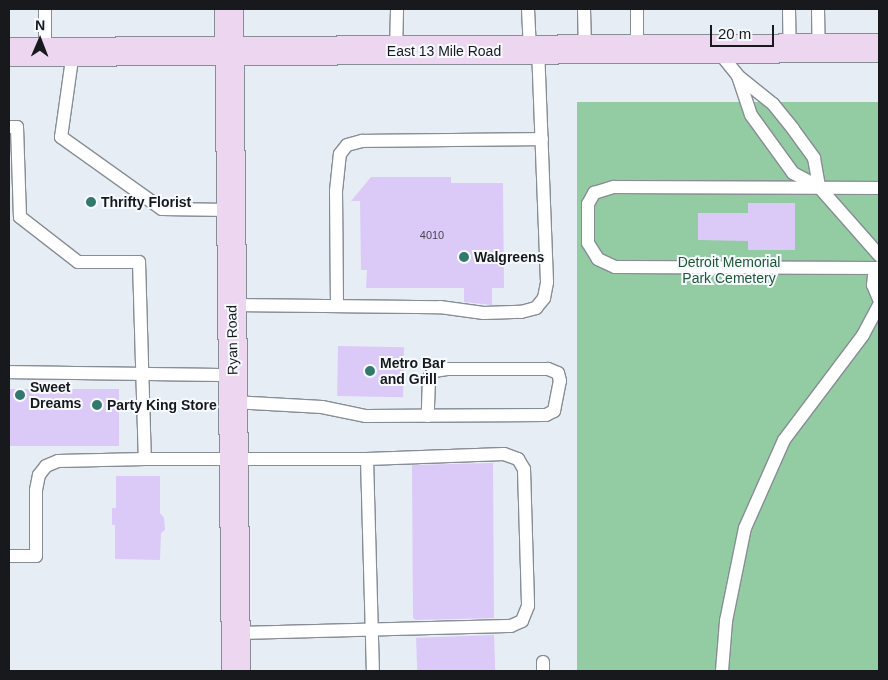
<!DOCTYPE html>
<html>
<head>
<meta charset="utf-8">
<style>
  body { margin:0 }
  #map { position:relative; width:888px; height:680px; overflow:hidden; background:#e7edf5; font-family:Arial,sans-serif }
  div>[style] { position:absolute }
  .green>* { inset:0; background:#93cba2; transform-origin:0 0 }
  .building>* { inset:0; background:#dbcaf7; transform-origin:0 0 }
  .roads { filter:drop-shadow(1px 0 #878d94) drop-shadow(-1px 0 #878d94) drop-shadow(0 1px #878d94) drop-shadow(0 -1px #878d94) }
  .lane>* { height:12px; margin:-6px; padding:0 6px; transform-origin:6px; border-radius:6px; background:#fff }
  .secondary>* { height:28px; margin:-14px; padding:0 14px; transform-origin:14px; border-radius:14px; background:#edd6ef }
  .dots>* { width:14px; height:14px; translate:-50% -50%; box-sizing:border-box; border:2px solid #f6faff; border-radius:50% }
  span { translate:-50% -50%; white-space:nowrap; text-align:center; line-height:1.15; -webkit-text-stroke:4px #f6faff; paint-order:stroke }
  .number-label { font-size:11px; color:#484553 }
  .number-label span { -webkit-text-stroke-width:0 }
  .street-label { font-size:14px; color:#17191c }
  .poi-label { font-size:14px; color:#17191c; font-weight:700 }
  .left { translate:0 -50%; text-align:left }
  .park-label { font-size:14px; color:#205633 }
  .frame { position:absolute; inset:0; border:10px solid #17191c; pointer-events:none }
  .north { position:absolute; left:15px; top:15px; width:50px; height:50px; -webkit-text-stroke:4px #f6faff; paint-order:stroke; rotate:1deg; font-size:14px; font-weight:700; line-height:20px; text-align:center; color:#17191c }
  .north::after { content:''; display:block; margin:auto; width:18px; height:22px; background:#17191c; clip-path:polygon(50% 0,100% 100%,50% 72%,0 100%) }
  .scale { position:absolute; left:710px; top:25px; width:64px; height:22px; box-sizing:border-box; border:2px solid #17191c; border-top:0; padding-left:6px; font-size:15px; line-height:18px; white-space:nowrap; color:#17191c; -webkit-text-stroke:4px #f6faff; paint-order:stroke }
</style>
</head>
<body>
<div id="map">
  <div class="green">
    <div style="left:879px;top:102px;width:569px;height:302px;rotate:90deg"></div>
  </div>
  <div class="building">
    <div style="clip-path:polygon(371px 177px,451px 177px,451px 183px,503px 183px,504px 288px,492px 288px,492px 305px,464px 302px,464px 288px,366px 288px,367px 270px,361px 270px,360px 201px,351px 201px)"></div>
    <div style="clip-path:polygon(748px 203px,795px 203px,795px 250px,748px 250px,748px 241px,698px 240px,698px 213px,748px 213px)"></div>
    <div style="left:338px;top:346px;width:66px;height:50px;rotate:1deg"></div>
    <div style="left:9px;top:389px;width:110px;height:57px"></div>
    <div style="clip-path:polygon(493px 463px,494px 618px,416px 620px,413px 618px,412px 465px)"></div>
    <div style="clip-path:polygon(116px 476px,160px 476px,160px 513px,164px 518px,165px 530px,161px 533px,160px 560px,115px 559px,115px 525px,112px 525px,112px 508px,116px 508px)"></div>
    <div style="left:494px;top:635px;width:36px;height:78px;rotate:88deg"></div>
  </div>
  <div class="roads">
    <div class="lane">
      <div style="left:528px;top:9px;width:41px;rotate:87.2deg"></div>
      <div style="left:584px;top:9px;width:41px;rotate:88.6deg"></div>
      <div style="left:637px;top:9px;width:41px;rotate:90deg"></div>
      <div style="left:789px;top:9px;width:39px;rotate:89deg"></div>
      <div style="left:818px;top:9px;width:39px;rotate:89deg"></div>
      <div style="left:396px;top:51px;width:42px;rotate:-88.6deg"></div>
      <div style="left:718px;top:51px;width:32px;rotate:51deg"></div>
      <div style="left:738px;top:76px;width:45px;rotate:38.7deg"></div>
      <div style="left:773px;top:104px;width:32px;rotate:51deg"></div>
      <div style="left:793px;top:129px;width:36px;rotate:54deg"></div>
      <div style="left:814px;top:158px;width:29px;rotate:80deg"></div>
      <div style="left:45px;top:52px;width:43px;rotate:-90deg"></div>
      <div style="left:73px;top:52px;width:86px;rotate:98deg"></div>
      <div style="left:61px;top:137px;width:124px;rotate:35.5deg"></div>
      <div style="left:162px;top:209px;width:69px;rotate:0.8deg"></div>
      <div style="left:738px;top:76px;width:41px;rotate:71.6deg"></div>
      <div style="left:751px;top:115px;width:72px;rotate:54.1deg"></div>
      <div style="left:793px;top:173px;width:30px;rotate:28deg"></div>
      <div style="left:819px;top:187px;width:91px;rotate:48.6deg"></div>
      <div style="left:9px;top:127px;width:8px"></div>
      <div style="left:17px;top:127px;width:90px;rotate:88.1deg"></div>
      <div style="left:20px;top:217px;width:73px;rotate:37.8deg"></div>
      <div style="left:78px;top:262px;width:61px"></div>
      <div style="left:139px;top:262px;width:197px;rotate:88.3deg"></div>
      <div style="left:145px;top:459px;width:222px"></div>
      <div style="left:367px;top:459px;width:137px;rotate:-2.1deg"></div>
      <div style="left:504px;top:454px;width:15px;rotate:20deg"></div>
      <div style="left:518px;top:459px;width:12px;rotate:59deg"></div>
      <div style="left:524px;top:469px;width:137px;rotate:88.3deg"></div>
      <div style="left:528px;top:606px;width:16px;rotate:112deg"></div>
      <div style="left:522px;top:621px;width:12px;rotate:156deg"></div>
      <div style="left:511px;top:626px;width:275px;rotate:178.5deg"></div>
      <div style="left:879px;top:267px;width:10px;rotate:119deg"></div>
      <div style="left:874px;top:276px;width:9px;rotate:96deg"></div>
      <div style="left:873px;top:285px;width:15px;rotate:67deg"></div>
      <div style="left:878px;top:268px;width:263px;rotate:-179.8deg"></div>
      <div style="left:615px;top:267px;width:19px;rotate:-155deg"></div>
      <div style="left:598px;top:259px;width:19px;rotate:-122deg"></div>
      <div style="left:588px;top:243px;width:39px;rotate:-90deg"></div>
      <div style="left:588px;top:204px;width:13px;rotate:-61deg"></div>
      <div style="left:594px;top:193px;width:21px;rotate:-17deg"></div>
      <div style="left:614px;top:187px;width:265px;rotate:0.2deg"></div>
      <div style="left:232px;top:305px;width:208px;rotate:0.6deg"></div>
      <div style="left:440px;top:307px;width:44px;rotate:7.8deg"></div>
      <div style="left:484px;top:313px;width:37px;rotate:-2deg"></div>
      <div style="left:521px;top:312px;width:16px;rotate:-15deg"></div>
      <div style="left:536px;top:308px;width:13px;rotate:-51deg"></div>
      <div style="left:544px;top:298px;width:16px;rotate:-79deg"></div>
      <div style="left:547px;top:282px;width:232px;rotate:-92.2deg"></div>
      <div style="left:337px;top:305px;width:114px;rotate:-90.5deg"></div>
      <div style="left:336px;top:191px;width:37px;rotate:-84deg"></div>
      <div style="left:340px;top:154px;width:11px;rotate:-52deg"></div>
      <div style="left:347px;top:145px;width:16px;rotate:-15deg"></div>
      <div style="left:362px;top:141px;width:180px;rotate:-0.6deg"></div>
      <div style="left:9px;top:372px;width:224px;rotate:0.8deg"></div>
      <div style="left:233px;top:402px;width:89px;rotate:3.2deg"></div>
      <div style="left:322px;top:407px;width:45px;rotate:11.6deg"></div>
      <div style="left:366px;top:416px;width:180px;rotate:-0.3deg"></div>
      <div style="left:546px;top:415px;width:9px;rotate:-27deg"></div>
      <div style="left:554px;top:411px;width:31px;rotate:-79deg"></div>
      <div style="left:560px;top:381px;width:8px;rotate:-104deg"></div>
      <div style="left:558px;top:373px;width:11px;rotate:-158deg"></div>
      <div style="left:548px;top:369px;width:101px;rotate:180deg"></div>
      <div style="left:447px;top:369px;width:13px;rotate:171deg"></div>
      <div style="left:434px;top:371px;width:9px;rotate:126deg"></div>
      <div style="left:429px;top:378px;width:38px;rotate:92deg"></div>
      <div style="left:367px;top:459px;width:212px;rotate:88.4deg"></div>
      <div style="left:9px;top:556px;width:27px"></div>
      <div style="left:36px;top:556px;width:66px;rotate:-90deg"></div>
      <div style="left:36px;top:490px;width:15px;rotate:-79deg"></div>
      <div style="left:39px;top:475px;width:11px;rotate:-52deg"></div>
      <div style="left:46px;top:466px;width:13px;rotate:-23deg"></div>
      <div style="left:58px;top:461px;width:87px;rotate:-1.3deg"></div>
      <div style="left:543px;top:671px;width:9px;rotate:-90deg"></div>
      <div style="left:722px;top:671px;width:50px;rotate:-85.4deg"></div>
      <div style="left:726px;top:621px;width:95px;rotate:-78.5deg"></div>
      <div style="left:745px;top:528px;width:96px;rotate:-66.1deg"></div>
      <div style="left:784px;top:440px;width:131px;rotate:-53deg"></div>
      <div style="left:863px;top:335px;width:34px;rotate:-62deg"></div>
    </div>
    <div class="secondary">
      <div style="left:229px;top:9px;width:662px;rotate:89.39deg"></div>
      <div style="left:9px;top:52px;width:870px;rotate:-0.26deg"></div>
    </div>
  </div>
  <div class="dots">
    <div style="left:91px;top:202px;background:#33786d"></div>
    <div style="left:464px;top:257px;background:#33786d"></div>
    <div style="left:370px;top:371px;background:#33786d"></div>
    <div style="left:20px;top:395px;background:#33786d"></div>
    <div style="left:97px;top:405px;background:#33786d"></div>
  </div>
  <div class="number-label">
    <span style="left:432px;top:235px">4010</span>
  </div>
  <div class="street-label">
    <span style="left:444px;top:51px">East 13 Mile Road</span>
    <span style="left:232px;top:340px;rotate:-91deg">Ryan Road</span>
  </div>
  <div class="poi-label">
    <span class="left" style="left:101px;top:202px">Thrifty Florist</span>
    <span class="left" style="left:474px;top:257px">Walgreens</span>
    <span class="left" style="left:380px;top:371px">Metro Bar<br>and Grill</span>
    <span class="left" style="left:30px;top:395px">Sweet<br>Dreams</span>
    <span class="left" style="left:107px;top:405px">Party King Store</span>
  </div>
  <div class="park-label">
    <span style="left:729px;top:270px">Detroit Memorial<br>Park Cemetery</span>
  </div>
  <div class="frame"></div>
  <div class="north">N</div>
  <div class="scale">20 m</div>
</div>
</body>
</html>
